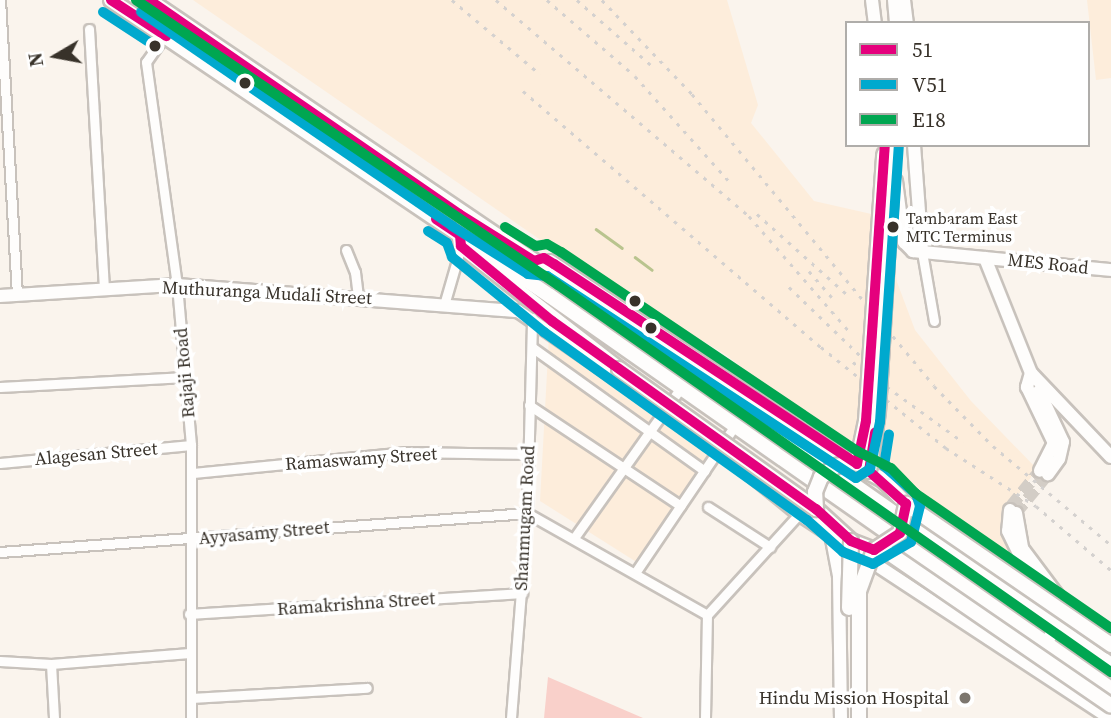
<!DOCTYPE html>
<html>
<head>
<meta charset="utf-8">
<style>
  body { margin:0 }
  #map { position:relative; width:1111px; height:718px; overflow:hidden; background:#faf4ed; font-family:"Source Serif 4",serif }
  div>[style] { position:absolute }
  .built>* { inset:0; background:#fdeddb }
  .green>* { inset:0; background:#f9d0ca }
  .stream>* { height:2.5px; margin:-1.25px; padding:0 1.25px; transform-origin:1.25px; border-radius:1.25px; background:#b9c48e }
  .secondary-tunnel>* { height:12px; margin-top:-6px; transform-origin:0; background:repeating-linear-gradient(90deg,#d3cdc6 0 12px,transparent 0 18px) }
  .roads { filter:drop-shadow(2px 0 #c8c2bc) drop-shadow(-2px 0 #c8c2bc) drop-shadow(0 2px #c8c2bc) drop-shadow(0 -2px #c8c2bc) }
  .street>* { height:9px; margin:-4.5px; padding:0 4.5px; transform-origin:4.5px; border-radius:4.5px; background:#fefdfc }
  .secondary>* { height:12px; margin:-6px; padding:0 6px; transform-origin:6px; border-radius:6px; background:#fefdfc }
  .primary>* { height:14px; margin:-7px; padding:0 7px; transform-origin:7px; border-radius:7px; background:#fefdfc }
  .rail>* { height:2.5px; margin-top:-1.25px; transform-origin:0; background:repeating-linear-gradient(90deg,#d4d1cf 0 3.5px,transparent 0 10.5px) }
  .bridges { filter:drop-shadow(2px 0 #c8c2bc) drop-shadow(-2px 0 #c8c2bc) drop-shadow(0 2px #c8c2bc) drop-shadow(0 -2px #c8c2bc) }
  .primary-bridge>* { height:14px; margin:-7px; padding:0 7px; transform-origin:7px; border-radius:7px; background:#fefdfc }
  .bus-1>* { height:10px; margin:-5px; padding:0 5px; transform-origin:5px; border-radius:5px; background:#e5007d }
  .bus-2>* { height:10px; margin:-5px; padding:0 5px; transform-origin:5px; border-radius:5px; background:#00a9ce }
  .bus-3>* { height:10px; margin:-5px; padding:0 5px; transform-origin:5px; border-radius:5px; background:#00a651 }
  .dots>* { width:19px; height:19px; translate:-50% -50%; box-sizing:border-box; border:4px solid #fff; border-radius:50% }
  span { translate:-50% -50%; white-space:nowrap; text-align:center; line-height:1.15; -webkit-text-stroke:7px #fff; paint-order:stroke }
  .bus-label { font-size:16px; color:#38322a }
  .left { translate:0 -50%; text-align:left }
  .street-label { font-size:18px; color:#38322a }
  .poi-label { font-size:18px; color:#38322a }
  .right { translate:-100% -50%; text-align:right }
  .legend { position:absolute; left:845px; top:21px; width:245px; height:126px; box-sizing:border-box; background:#fff; border:2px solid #afadaa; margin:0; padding:9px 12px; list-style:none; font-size:21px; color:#38322a }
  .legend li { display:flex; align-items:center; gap:14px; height:35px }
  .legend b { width:35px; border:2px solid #afadaa }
  .north { position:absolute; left:21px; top:21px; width:70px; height:70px; -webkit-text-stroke:5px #fff; paint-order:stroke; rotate:260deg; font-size:19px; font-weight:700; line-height:28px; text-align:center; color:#38322a }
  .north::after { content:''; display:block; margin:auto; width:24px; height:32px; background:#38322a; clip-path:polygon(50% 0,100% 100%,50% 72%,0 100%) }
</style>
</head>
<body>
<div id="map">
  <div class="built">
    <div style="clip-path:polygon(193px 0,727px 0,758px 105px,751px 123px,814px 201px,889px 218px,897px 282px,915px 330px,971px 401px,1037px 469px,1004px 514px,1044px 591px,910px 498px,886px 474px,883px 453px,857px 439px,838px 443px,726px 355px,574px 263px)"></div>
    <div style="clip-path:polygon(1087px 0,1111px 0,1111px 78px,1096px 80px)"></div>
    <div style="clip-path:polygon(549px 336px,713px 449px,638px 563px,540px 501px)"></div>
  </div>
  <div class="green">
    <div style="clip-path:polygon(548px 677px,643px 718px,544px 718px)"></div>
  </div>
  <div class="stream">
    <div style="left:596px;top:229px;width:32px;rotate:36deg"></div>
    <div style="left:635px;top:257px;width:21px;rotate:37deg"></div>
  </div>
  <div class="secondary-tunnel">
    <div style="left:1011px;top:506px;width:41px;rotate:-50.9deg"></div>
    <div style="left:1016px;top:513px;width:50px;rotate:-50.6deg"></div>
  </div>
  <div class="roads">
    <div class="street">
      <div style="left:0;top:0;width:295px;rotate:86.7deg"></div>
      <div style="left:89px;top:29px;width:259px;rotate:86.7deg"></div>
      <div style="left:165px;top:35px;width:33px;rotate:125deg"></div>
      <div style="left:146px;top:62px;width:225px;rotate:82.1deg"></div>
      <div style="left:177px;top:285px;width:161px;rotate:85deg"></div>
      <div style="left:191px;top:445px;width:273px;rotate:90deg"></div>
      <div style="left:346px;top:250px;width:24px;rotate:68deg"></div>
      <div style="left:355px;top:272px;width:26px;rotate:83deg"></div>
      <div style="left:922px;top:252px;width:70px;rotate:80.1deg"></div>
      <div style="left:444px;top:305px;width:61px;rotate:-73.9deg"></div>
      <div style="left:533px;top:348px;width:211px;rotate:35.6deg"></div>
      <div style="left:0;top:387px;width:186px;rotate:-3.1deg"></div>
      <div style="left:529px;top:405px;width:182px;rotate:33.6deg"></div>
      <div style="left:0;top:463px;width:192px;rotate:-5.4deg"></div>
      <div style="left:193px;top:473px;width:215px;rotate:-5.6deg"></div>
      <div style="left:407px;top:452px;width:122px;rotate:0.9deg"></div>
      <div style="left:708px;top:507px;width:74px;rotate:32.8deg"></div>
      <div style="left:574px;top:538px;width:183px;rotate:-54.6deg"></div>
      <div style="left:0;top:552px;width:528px;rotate:-4.23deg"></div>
      <div style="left:527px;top:513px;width:207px;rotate:29.5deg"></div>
      <div style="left:635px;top:573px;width:176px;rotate:-55.9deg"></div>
      <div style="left:189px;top:614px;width:334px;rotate:-3.6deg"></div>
      <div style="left:0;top:661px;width:51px;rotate:3.4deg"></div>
      <div style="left:51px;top:664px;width:139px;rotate:-4.5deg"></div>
      <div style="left:51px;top:664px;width:54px;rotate:86.8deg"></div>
      <div style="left:191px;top:698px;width:176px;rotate:-3.3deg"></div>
      <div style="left:511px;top:718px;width:206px;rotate:-85.5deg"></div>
      <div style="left:527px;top:513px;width:195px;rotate:-88.5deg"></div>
      <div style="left:705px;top:718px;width:103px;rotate:-88.9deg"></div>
      <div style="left:707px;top:615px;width:137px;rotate:-47.7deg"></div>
    </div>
    <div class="secondary">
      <div style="left:872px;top:0;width:23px;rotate:83deg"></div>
      <div style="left:904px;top:0;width:23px;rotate:83deg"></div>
      <div style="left:914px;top:145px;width:107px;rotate:85.7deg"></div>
      <div style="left:896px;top:181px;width:62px;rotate:82.5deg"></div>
      <div style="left:904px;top:242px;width:13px;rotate:45deg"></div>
      <div style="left:913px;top:251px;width:199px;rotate:5.5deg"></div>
      <div style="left:985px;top:258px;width:124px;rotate:68.2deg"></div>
      <div style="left:1031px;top:373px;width:116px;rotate:46.4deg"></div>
      <div style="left:0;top:296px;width:177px;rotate:-3.6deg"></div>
      <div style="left:177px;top:285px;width:342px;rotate:4.4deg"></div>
      <div style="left:518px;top:311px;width:244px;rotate:34.5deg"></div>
      <div style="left:719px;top:449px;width:103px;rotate:39.1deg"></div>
      <div style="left:799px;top:514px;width:372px;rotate:33.3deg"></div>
      <div style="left:1031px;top:373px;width:15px;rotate:106deg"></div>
      <div style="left:1027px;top:387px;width:62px;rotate:64.3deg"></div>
      <div style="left:1054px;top:443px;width:31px;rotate:117deg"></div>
      <div style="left:1039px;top:391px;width:56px;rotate:64.8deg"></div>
      <div style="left:1063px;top:442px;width:17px;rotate:103deg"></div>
      <div style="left:1059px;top:459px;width:19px;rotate:126deg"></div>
      <div style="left:1010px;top:510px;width:21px;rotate:95deg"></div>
      <div style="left:1008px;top:531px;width:34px;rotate:64deg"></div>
      <div style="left:1016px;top:513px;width:36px;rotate:80deg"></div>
      <div style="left:1022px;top:548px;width:60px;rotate:53.1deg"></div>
      <div style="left:1058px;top:596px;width:18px;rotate:74deg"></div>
      <div style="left:1063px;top:613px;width:37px;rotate:119deg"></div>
      <div style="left:831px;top:534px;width:43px;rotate:79.2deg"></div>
      <div style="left:839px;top:576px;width:142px;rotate:89.2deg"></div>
    </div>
    <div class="primary">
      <div style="left:111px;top:0;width:529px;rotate:33.99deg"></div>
      <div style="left:550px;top:296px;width:685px;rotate:35.01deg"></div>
      <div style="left:149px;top:0;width:465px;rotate:34.1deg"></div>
      <div style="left:534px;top:261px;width:704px;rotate:35deg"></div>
      <div style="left:895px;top:0;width:23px;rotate:85deg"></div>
      <div style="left:460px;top:238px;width:8px;rotate:83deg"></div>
      <div style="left:461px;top:246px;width:200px;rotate:37.9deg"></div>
      <div style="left:550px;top:262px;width:361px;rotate:33.8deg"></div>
      <div style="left:850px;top:463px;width:37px;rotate:27deg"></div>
      <div style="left:883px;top:480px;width:33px;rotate:46deg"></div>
      <div style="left:816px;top:509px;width:47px;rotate:42.4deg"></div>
      <div style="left:851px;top:541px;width:25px;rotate:21deg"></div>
      <div style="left:990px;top:638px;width:25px;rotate:-61deg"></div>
    </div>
  </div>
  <div class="rail">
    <div style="left:452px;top:0;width:115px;rotate:40.1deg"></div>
    <div style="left:496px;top:0;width:333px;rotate:40.5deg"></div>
    <div style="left:749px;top:216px;width:151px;rotate:49deg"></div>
    <div style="left:547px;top:0;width:116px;rotate:40.8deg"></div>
    <div style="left:635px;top:76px;width:140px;rotate:48.2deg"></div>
    <div style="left:577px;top:0;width:98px;rotate:41.3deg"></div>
    <div style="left:602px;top:0;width:130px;rotate:46.2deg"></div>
    <div style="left:692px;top:94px;width:379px;rotate:50.3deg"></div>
    <div style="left:934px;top:386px;width:84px;rotate:45.5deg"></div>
    <div style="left:993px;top:446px;width:154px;rotate:40deg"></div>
    <div style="left:523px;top:91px;width:393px;rotate:40.7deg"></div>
    <div style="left:821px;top:347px;width:161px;rotate:38.9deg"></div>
    <div style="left:946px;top:448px;width:107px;rotate:32.8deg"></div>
    <div style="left:1036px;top:506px;width:99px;rotate:40.5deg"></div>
    <div style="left:757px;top:214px;width:126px;rotate:41.8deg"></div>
    <div style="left:809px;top:271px;width:35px;rotate:49deg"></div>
    <div style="left:789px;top:287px;width:112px;rotate:43.9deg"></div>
    <div style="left:853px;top:362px;width:136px;rotate:36deg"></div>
  </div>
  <div class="bridges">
    <div class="primary-bridge">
      <div style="left:619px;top:369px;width:242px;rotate:35.4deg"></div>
      <div style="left:857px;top:464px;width:44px;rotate:-78.2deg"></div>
      <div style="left:866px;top:421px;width:267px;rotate:-86.1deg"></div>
      <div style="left:869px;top:471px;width:60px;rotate:-81.3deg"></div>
      <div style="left:878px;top:412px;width:267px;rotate:-86.6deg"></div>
      <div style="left:816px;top:509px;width:17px;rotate:-93deg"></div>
      <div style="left:815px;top:492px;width:16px;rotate:-68deg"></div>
      <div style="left:821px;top:477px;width:19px;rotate:-36deg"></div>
      <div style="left:836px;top:466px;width:14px;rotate:-12deg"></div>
      <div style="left:880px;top:547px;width:280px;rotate:34.5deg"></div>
      <div style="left:849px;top:608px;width:67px;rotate:-88.3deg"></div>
      <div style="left:859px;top:718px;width:127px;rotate:-90deg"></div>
      <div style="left:859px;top:591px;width:44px;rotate:-69.9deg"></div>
      <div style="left:874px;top:550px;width:31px;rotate:-33deg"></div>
      <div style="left:900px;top:533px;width:30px;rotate:-78deg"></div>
      <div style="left:906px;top:504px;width:249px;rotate:34.5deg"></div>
    </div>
  </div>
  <div class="bus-1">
    <div style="left:111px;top:0;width:66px;rotate:33.2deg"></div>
    <div style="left:149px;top:0;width:377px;rotate:34.6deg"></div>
    <div style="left:459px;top:214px;width:89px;rotate:32.1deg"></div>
    <div style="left:534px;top:261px;width:10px;rotate:-17deg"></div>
    <div style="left:544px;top:258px;width:12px;rotate:31deg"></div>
    <div style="left:554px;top:264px;width:363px;rotate:33.4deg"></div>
    <div style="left:857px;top:464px;width:44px;rotate:-78.2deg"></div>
    <div style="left:866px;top:421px;width:277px;rotate:-86.1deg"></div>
    <div style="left:436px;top:219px;width:29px;rotate:34deg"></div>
    <div style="left:460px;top:235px;width:11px;rotate:85deg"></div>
    <div style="left:461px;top:246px;width:118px;rotate:39.5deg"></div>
    <div style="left:552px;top:321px;width:324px;rotate:35.5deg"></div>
    <div style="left:816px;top:509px;width:47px;rotate:42.4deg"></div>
    <div style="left:851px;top:541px;width:25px;rotate:21deg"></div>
    <div style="left:874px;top:550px;width:31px;rotate:-33deg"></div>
    <div style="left:900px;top:533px;width:30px;rotate:-78deg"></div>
    <div style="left:906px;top:504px;width:50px;rotate:-138.3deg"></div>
    <div style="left:869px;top:471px;width:39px;rotate:-81deg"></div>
  </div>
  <div class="bus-2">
    <div style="left:103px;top:12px;width:66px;rotate:33.2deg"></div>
    <div style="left:141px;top:12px;width:378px;rotate:34.5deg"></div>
    <div style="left:452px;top:226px;width:90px;rotate:32.3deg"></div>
    <div style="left:528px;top:274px;width:19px;rotate:6deg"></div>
    <div style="left:547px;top:276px;width:369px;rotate:33.2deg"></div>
    <div style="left:856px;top:478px;width:17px;rotate:-33deg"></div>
    <div style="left:870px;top:469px;width:48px;rotate:-78deg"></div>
    <div style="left:880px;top:422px;width:277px;rotate:-86.1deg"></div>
    <div style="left:428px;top:231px;width:22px;rotate:32deg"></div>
    <div style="left:447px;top:243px;width:15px;rotate:70deg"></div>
    <div style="left:452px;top:257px;width:119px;rotate:39.2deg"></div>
    <div style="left:544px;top:332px;width:323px;rotate:35.6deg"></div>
    <div style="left:807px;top:520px;width:48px;rotate:41.6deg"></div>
    <div style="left:843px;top:552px;width:32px;rotate:22deg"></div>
    <div style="left:873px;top:564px;width:44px;rotate:-30.1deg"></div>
    <div style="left:911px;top:542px;width:37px;rotate:-76deg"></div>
    <div style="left:920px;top:506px;width:13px;rotate:-108deg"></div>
    <div style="left:916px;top:494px;width:43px;rotate:-138.8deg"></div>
    <div style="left:884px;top:466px;width:32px;rotate:-81deg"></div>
  </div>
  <div class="bus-3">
    <div style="left:136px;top:0;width:509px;rotate:34.03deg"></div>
    <div style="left:558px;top:285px;width:675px;rotate:34.99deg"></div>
    <div style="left:505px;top:227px;width:36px;rotate:32deg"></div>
    <div style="left:536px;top:246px;width:11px;rotate:-10deg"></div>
    <div style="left:547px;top:244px;width:16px;rotate:30deg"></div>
    <div style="left:561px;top:252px;width:357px;rotate:33.9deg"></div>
    <div style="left:857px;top:451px;width:38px;rotate:27deg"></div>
    <div style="left:891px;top:468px;width:35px;rotate:46deg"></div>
    <div style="left:915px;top:493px;width:238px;rotate:34.6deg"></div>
  </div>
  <div class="dots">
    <div style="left:155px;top:46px;background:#38322a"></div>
    <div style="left:245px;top:83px;background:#38322a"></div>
    <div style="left:893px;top:227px;background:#38322a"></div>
    <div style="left:635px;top:301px;background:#38322a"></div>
    <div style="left:651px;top:328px;background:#38322a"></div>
    <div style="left:965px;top:698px;background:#7c766e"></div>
  </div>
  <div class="bus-label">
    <span class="left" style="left:906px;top:227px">Tambaram East<br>MTC Terminus</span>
  </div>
  <div class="street-label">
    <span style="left:1048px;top:264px;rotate:6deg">MES Road</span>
    <span style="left:267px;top:293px;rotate:3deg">Muthuranga Mudali Street</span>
    <span style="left:185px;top:373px;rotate:-95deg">Rajaji Road</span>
    <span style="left:96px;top:454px;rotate:-5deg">Alagesan Street</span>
    <span style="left:361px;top:459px;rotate:-4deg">Ramaswamy Street</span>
    <span style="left:525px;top:518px;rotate:-87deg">Shanmugam Road</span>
    <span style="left:264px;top:533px;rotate:-5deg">Ayyasamy Street</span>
    <span style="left:356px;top:604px;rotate:-4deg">Ramakrishna Street</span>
  </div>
  <div class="poi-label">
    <span class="right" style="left:949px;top:698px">Hindu Mission Hospital</span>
  </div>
  <ul class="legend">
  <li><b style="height:9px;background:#e5007d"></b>51</li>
  <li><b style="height:9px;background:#00a9ce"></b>V51</li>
  <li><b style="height:9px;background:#00a651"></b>E18</li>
  </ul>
  <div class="north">N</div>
</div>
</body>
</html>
